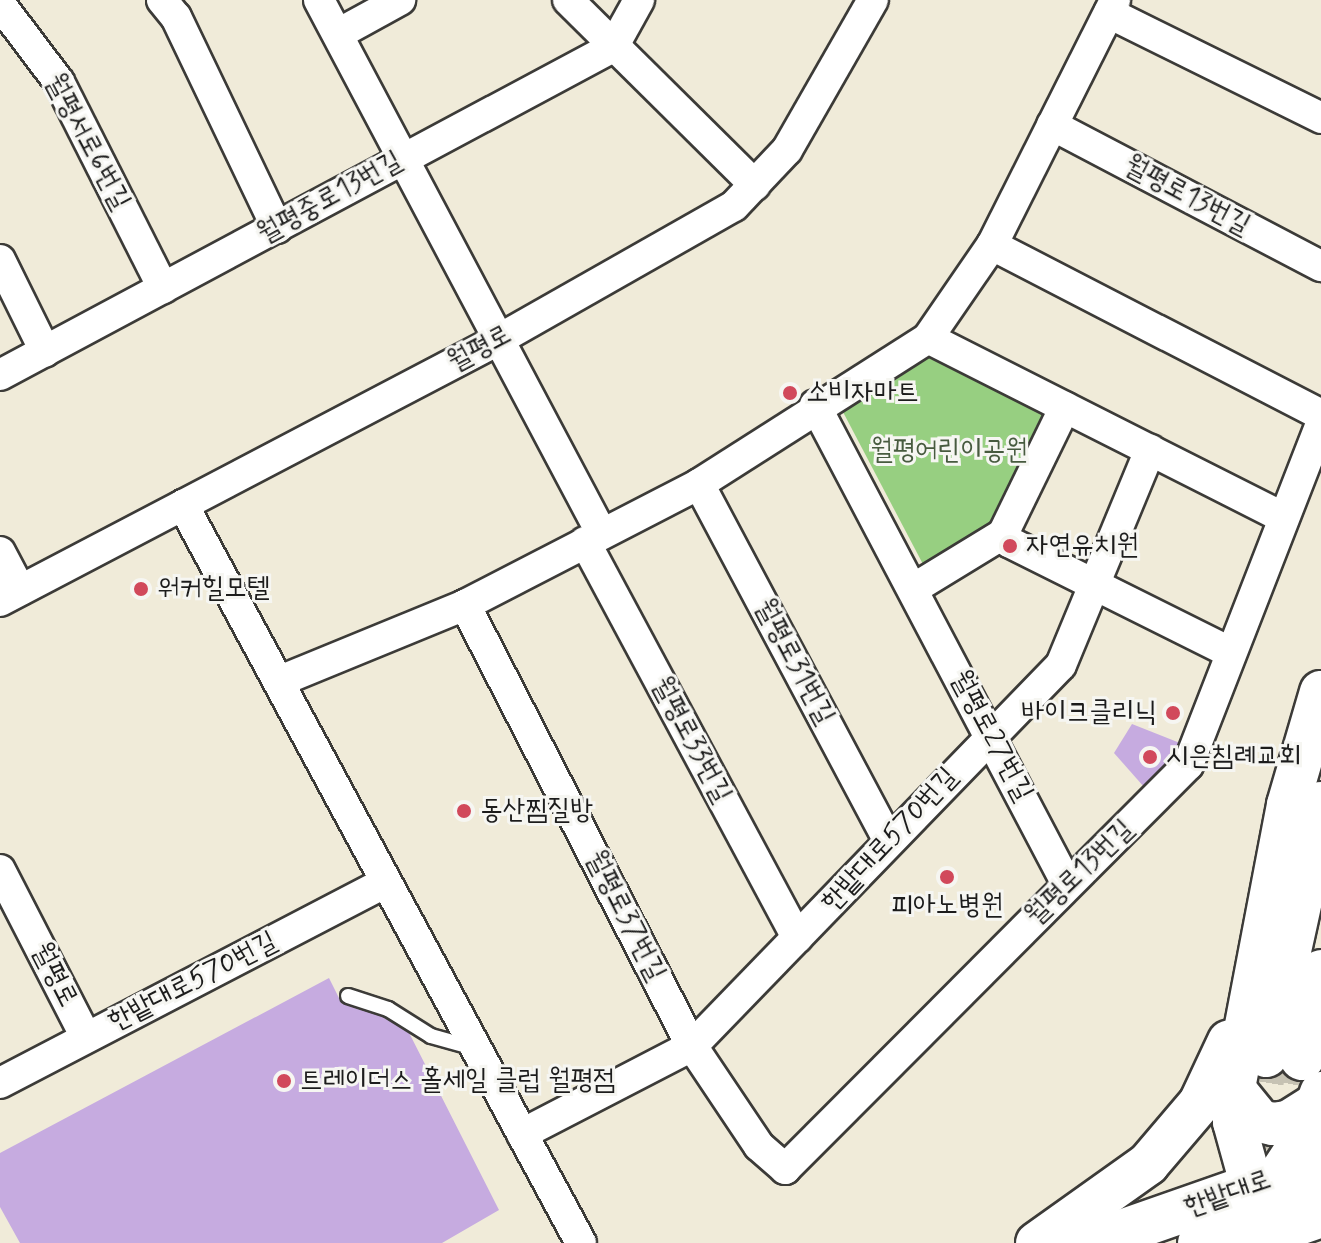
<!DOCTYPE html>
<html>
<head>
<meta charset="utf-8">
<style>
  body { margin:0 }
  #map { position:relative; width:1321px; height:1243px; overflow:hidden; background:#f0ebd9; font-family:Mynerve,"Poor Story",sans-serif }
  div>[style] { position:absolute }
  .green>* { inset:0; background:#97cf81 }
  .building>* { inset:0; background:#c6abe0 }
  .primary-tunnel>* { height:44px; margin-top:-22px; transform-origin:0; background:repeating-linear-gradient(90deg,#c6c2b3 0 44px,transparent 0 66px) }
  .roads { filter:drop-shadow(2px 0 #3c3b38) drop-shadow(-2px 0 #3c3b38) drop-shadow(0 2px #3c3b38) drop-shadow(0 -2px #3c3b38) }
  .lane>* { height:14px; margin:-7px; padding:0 7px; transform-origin:7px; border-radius:7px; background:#fff }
  .street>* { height:30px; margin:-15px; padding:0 15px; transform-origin:15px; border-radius:15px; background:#fff }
  .secondary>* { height:42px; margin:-21px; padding:0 21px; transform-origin:21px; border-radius:21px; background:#fff }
  .primary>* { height:44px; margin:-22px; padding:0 22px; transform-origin:22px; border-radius:22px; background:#fff }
  .dots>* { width:22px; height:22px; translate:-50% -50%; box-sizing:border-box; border:4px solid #f6f6f2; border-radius:50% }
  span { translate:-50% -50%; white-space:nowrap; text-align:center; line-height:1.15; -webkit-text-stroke:6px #f6f6f2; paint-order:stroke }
  .street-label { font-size:28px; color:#1c1c1c }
  .poi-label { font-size:28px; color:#1c1c1c }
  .left { translate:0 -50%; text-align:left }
  .right { translate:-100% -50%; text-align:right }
  .park-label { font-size:28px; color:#475b3f }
</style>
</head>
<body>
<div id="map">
  <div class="green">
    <div style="clip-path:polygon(927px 357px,1052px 416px,1002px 517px,925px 568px,843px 412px)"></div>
  </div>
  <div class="building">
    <div style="clip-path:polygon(1132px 724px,1185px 745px,1152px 796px,1114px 753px)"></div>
    <div style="clip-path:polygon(329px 978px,342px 1004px,358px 997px,397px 1009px,499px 1210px,442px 1243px,20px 1243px,0 1207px,0 1153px)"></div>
  </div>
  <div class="primary-tunnel">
    <div style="left:1251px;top:1147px;width:93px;rotate:-80.7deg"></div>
    <div style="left:1284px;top:1150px;width:94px;rotate:-78.9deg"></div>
  </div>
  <div class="roads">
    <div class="lane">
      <div style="left:348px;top:996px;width:42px;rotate:18deg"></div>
      <div style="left:388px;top:1009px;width:51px;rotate:32.1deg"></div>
      <div style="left:431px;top:1036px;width:41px;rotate:15.4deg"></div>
    </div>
    <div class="street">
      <div style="left:162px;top:0;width:22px;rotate:51deg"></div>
      <div style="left:176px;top:17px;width:234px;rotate:64.4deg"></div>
      <div style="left:319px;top:0;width:604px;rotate:62.08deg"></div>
      <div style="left:568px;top:0;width:263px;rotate:44.7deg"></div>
      <div style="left:0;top:4px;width:98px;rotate:52.9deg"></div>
      <div style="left:59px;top:82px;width:231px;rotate:63.2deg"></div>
      <div style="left:1109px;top:13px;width:237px;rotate:26.3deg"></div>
      <div style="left:338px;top:34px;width:71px;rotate:-28.7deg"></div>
      <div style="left:1052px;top:125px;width:304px;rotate:27.7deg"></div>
      <div style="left:992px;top:245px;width:370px;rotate:27.3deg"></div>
      <div style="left:0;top:260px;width:102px;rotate:63.7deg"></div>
      <div style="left:928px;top:338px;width:397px;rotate:26.8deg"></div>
      <div style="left:0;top:375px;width:695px;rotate:-28.15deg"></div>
      <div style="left:613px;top:47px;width:54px;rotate:-61deg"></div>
      <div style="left:815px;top:405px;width:541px;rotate:62.25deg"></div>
      <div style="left:699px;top:484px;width:403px;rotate:62deg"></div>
      <div style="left:183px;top:505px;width:838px;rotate:61.66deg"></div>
      <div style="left:1003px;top:534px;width:10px;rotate:53deg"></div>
      <div style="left:1009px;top:542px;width:247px;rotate:26.5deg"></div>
      <div style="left:585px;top:542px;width:449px;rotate:61.8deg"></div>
      <div style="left:0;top:552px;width:43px;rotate:62.2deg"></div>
      <div style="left:913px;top:589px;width:105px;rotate:-31.4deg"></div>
      <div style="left:1003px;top:534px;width:141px;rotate:-64deg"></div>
      <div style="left:0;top:601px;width:562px;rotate:-27.66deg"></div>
      <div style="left:498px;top:340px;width:271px;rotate:-29.6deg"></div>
      <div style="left:734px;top:206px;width:77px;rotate:-46.6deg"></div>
      <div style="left:787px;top:150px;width:173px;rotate:-60.2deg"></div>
      <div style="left:465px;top:605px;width:496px;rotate:62.8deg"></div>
      <div style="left:692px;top:1046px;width:120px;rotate:56.2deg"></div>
      <div style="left:759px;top:1146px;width:35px;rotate:41deg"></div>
      <div style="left:785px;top:1169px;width:571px;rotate:-45.07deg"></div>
      <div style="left:1188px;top:765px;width:366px;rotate:-68.7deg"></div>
      <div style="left:280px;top:681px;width:200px;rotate:-22.3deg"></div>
      <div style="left:465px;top:605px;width:263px;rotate:-27.3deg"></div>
      <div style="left:699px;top:484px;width:272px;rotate:-32.5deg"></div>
      <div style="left:928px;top:338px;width:113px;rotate:-55.5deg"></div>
      <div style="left:992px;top:245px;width:274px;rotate:-63.3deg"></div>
      <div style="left:0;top:870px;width:188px;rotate:62.8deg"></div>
      <div style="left:0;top:1083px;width:435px;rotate:-27.5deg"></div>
      <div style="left:522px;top:1134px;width:191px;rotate:-27.4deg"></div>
      <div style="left:692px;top:1046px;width:530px;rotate:-45.92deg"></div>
      <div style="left:1061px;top:665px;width:233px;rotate:-67.5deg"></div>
    </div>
    <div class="secondary">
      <div style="left:1321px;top:692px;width:118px;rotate:106.3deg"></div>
      <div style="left:1288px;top:805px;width:289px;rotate:100.8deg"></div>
      <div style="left:1234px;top:1089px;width:33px;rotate:90deg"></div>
      <div style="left:1234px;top:1122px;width:56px;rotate:74.5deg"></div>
      <div style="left:1249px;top:1176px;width:41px;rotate:37.1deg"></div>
      <div style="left:1282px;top:1201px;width:39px;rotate:4deg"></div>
      <div style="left:1234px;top:1089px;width:41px;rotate:50.9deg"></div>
      <div style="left:1260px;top:1121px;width:13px;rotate:13deg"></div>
      <div style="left:1273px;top:1124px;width:15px;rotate:-8deg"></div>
      <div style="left:1288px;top:1122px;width:36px;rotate:-32deg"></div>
      <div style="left:1037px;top:1243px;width:136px;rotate:-35.4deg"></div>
      <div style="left:1148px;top:1164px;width:80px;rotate:-49.6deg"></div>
      <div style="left:1200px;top:1103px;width:68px;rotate:-64.9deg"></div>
      <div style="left:1199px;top:1243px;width:103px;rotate:-39.9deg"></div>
      <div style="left:1278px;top:1177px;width:49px;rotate:-56.6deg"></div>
      <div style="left:1305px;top:1136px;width:46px;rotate:-69.6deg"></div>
    </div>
    <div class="primary">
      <div style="left:1266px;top:1055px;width:257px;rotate:-77.6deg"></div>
      <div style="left:1302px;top:1058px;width:88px;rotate:-77.5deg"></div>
      <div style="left:1090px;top:1243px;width:245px;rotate:-19.3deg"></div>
      <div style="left:1241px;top:1243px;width:85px;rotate:-19.3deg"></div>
    </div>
  </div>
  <div class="dots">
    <div style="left:790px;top:393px;background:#d1495b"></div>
    <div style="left:1010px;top:546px;background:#d1495b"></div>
    <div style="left:141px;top:589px;background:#d1495b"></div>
    <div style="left:1173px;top:713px;background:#d1495b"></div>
    <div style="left:1150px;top:757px;background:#d1495b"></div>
    <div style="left:464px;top:811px;background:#d1495b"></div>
    <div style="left:947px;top:877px;background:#d1495b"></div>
    <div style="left:284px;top:1081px;background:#d1495b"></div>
  </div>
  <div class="street-label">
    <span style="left:87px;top:142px;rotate:62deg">월평서로6번길</span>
    <span style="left:1187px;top:196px;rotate:28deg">월평로13번길</span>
    <span style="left:330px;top:198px;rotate:-29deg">월평중로13번길</span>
    <span style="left:480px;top:349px;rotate:-28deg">월평로</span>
    <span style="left:794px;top:662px;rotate:62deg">월평로31번길</span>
    <span style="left:991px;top:736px;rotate:62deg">월평로27번길</span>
    <span style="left:691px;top:740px;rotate:62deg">월평로33번길</span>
    <span style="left:890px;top:840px;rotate:-47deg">한밭대로570번길</span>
    <span style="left:1080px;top:873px;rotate:-44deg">월평로13번길</span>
    <span style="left:625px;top:916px;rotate:63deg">월평로37번길</span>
    <span style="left:54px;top:975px;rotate:63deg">월평로</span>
    <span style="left:193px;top:982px;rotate:-27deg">한밭대로570번길</span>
    <span style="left:1228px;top:1194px;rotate:-19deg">한밭대로</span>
  </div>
  <div class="poi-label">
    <span class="left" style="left:806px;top:393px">소비자마트</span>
    <span class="left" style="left:1026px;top:546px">자연유치원</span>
    <span class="left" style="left:157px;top:589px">워커힐모텔</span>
    <span class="right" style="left:1157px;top:713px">바이크클리닉</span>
    <span class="left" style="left:1166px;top:757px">시은침례교회</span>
    <span class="left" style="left:480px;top:811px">동산찜질방</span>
    <span style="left:947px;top:906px">피아노병원</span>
    <span class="left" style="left:300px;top:1081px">트레이더스 홀세일 클럽 월평점</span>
  </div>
  <div class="park-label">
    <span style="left:949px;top:451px">월평어린이공원</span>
  </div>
</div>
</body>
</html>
